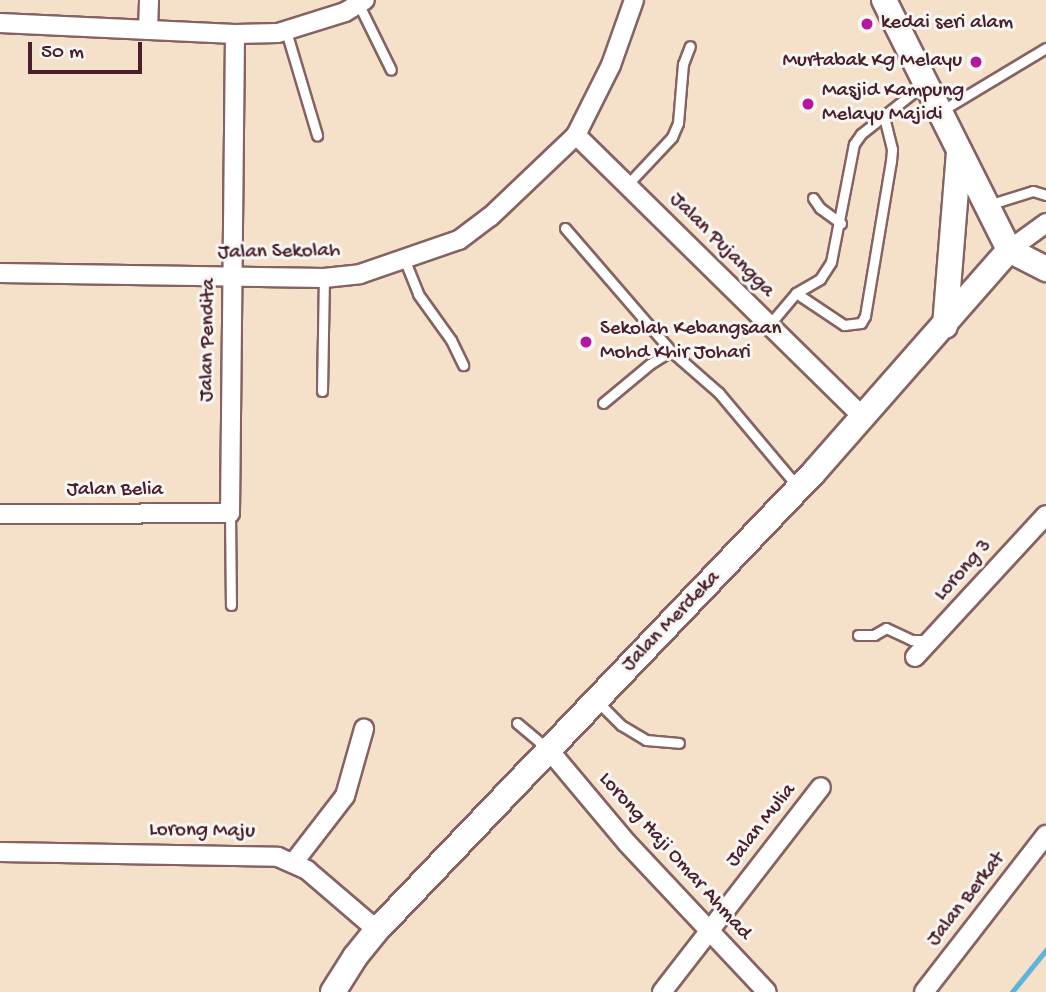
<!DOCTYPE html>
<html>
<head>
<meta charset="utf-8">
<style>
  body { margin:0 }
  #map { position:relative; width:1046px; height:992px; overflow:hidden; background:#f5e0c9; font-family:"Gochi Hand",sans-serif }
  div>[style] { position:absolute }
  .stream>* { height:4.5px; margin:-2.25px; padding:0 2.25px; transform-origin:2.25px; border-radius:2.25px; background:#5db3da }
  .roads { filter:drop-shadow(2px 0 #866362) drop-shadow(-2px 0 #866362) drop-shadow(0 2px #866362) drop-shadow(0 -2px #866362) }
  .lane>* { height:9px; margin:-4.5px; padding:0 4.5px; transform-origin:4.5px; border-radius:4.5px; background:#fff }
  .street>* { height:18px; margin:-9px; padding:0 9px; transform-origin:9px; border-radius:9px; background:#fff }
  .secondary>* { height:24px; margin:-12px; padding:0 12px; transform-origin:12px; border-radius:12px; background:#fff }
  .dots>* { width:19px; height:19px; translate:-50% -50%; box-sizing:border-box; border:4px solid #f6f6f2; border-radius:50% }
  span { translate:-50% -50%; white-space:nowrap; text-align:center; line-height:1.15; -webkit-text-stroke:6px #f6f6f2; paint-order:stroke }
  .poi-label { font-size:21px; color:#4a1f2b }
  .left { translate:0 -50%; text-align:left }
  .right { translate:-100% -50%; text-align:right }
  .street-label { font-size:21px; color:#4a1f2b }
  .scale { position:absolute; left:28px; top:42px; width:114px; height:32px; box-sizing:border-box; border:4px solid #4a1f2b; border-top:0; padding-left:9px; font-size:21px; line-height:24px; white-space:nowrap; color:#4a1f2b; -webkit-text-stroke:5px #f6f6f2; paint-order:stroke }
</style>
</head>
<body>
<div id="map">
  <div class="stream">
    <div style="left:1012px;top:992px;width:54px;rotate:-51deg"></div>
  </div>
  <div class="roads">
    <div class="lane">
      <div style="left:359px;top:5px;width:72px;rotate:63.8deg"></div>
      <div style="left:286px;top:31px;width:109px;rotate:73.4deg"></div>
      <div style="left:941px;top:111px;width:122px;rotate:-31deg"></div>
      <div style="left:627px;top:185px;width:66px;rotate:-46.8deg"></div>
      <div style="left:672px;top:137px;width:15px;rotate:-67deg"></div>
      <div style="left:678px;top:123px;width:59px;rotate:-85.2deg"></div>
      <div style="left:683px;top:64px;width:19px;rotate:-69deg"></div>
      <div style="left:813px;top:198px;width:12px;rotate:55deg"></div>
      <div style="left:820px;top:208px;width:26px;rotate:36deg"></div>
      <div style="left:988px;top:205px;width:47px;rotate:-17.3deg"></div>
      <div style="left:1033px;top:191px;width:14px;rotate:17deg"></div>
      <div style="left:565px;top:228px;width:162px;rotate:49.2deg"></div>
      <div style="left:405px;top:261px;width:35px;rotate:68deg"></div>
      <div style="left:418px;top:294px;width:57px;rotate:54.3deg"></div>
      <div style="left:451px;top:340px;width:28px;rotate:64deg"></div>
      <div style="left:796px;top:293px;width:58px;rotate:33.7deg"></div>
      <div style="left:844px;top:325px;width:17px;rotate:-7deg"></div>
      <div style="left:861px;top:323px;width:8px;rotate:-60deg"></div>
      <div style="left:865px;top:316px;width:157px;rotate:-80.5deg"></div>
      <div style="left:891px;top:161px;width:12px;rotate:-85deg"></div>
      <div style="left:892px;top:149px;width:34px;rotate:-104deg"></div>
      <div style="left:769px;top:325px;width:42px;rotate:-49.8deg"></div>
      <div style="left:796px;top:293px;width:28px;rotate:-30deg"></div>
      <div style="left:820px;top:279px;width:20px;rotate:-57deg"></div>
      <div style="left:831px;top:262px;width:120px;rotate:-79deg"></div>
      <div style="left:854px;top:144px;width:12px;rotate:-55deg"></div>
      <div style="left:861px;top:134px;width:80px;rotate:-38.4deg"></div>
      <div style="left:322px;top:391px;width:113px;rotate:-89deg"></div>
      <div style="left:603px;top:403px;width:61px;rotate:-39.7deg"></div>
      <div style="left:650px;top:364px;width:25px;rotate:-32deg"></div>
      <div style="left:671px;top:351px;width:64px;rotate:41.2deg"></div>
      <div style="left:719px;top:393px;width:123px;rotate:50deg"></div>
      <div style="left:230px;top:513px;width:92px;rotate:89.4deg"></div>
      <div style="left:858px;top:635px;width:16px"></div>
      <div style="left:874px;top:635px;width:14px;rotate:-30deg"></div>
      <div style="left:886px;top:628px;width:29px;rotate:25deg"></div>
      <div style="left:912px;top:640px;width:18px"></div>
      <div style="left:598px;top:702px;width:33px;rotate:45deg"></div>
      <div style="left:621px;top:725px;width:29px;rotate:31deg"></div>
      <div style="left:646px;top:740px;width:33px;rotate:5deg"></div>
      <div style="left:517px;top:723px;width:40px;rotate:40deg"></div>
    </div>
    <div class="street">
      <div style="left:0;top:23px;width:235px;rotate:2.7deg"></div>
      <div style="left:235px;top:34px;width:43px;rotate:-1.3deg"></div>
      <div style="left:278px;top:33px;width:70px;rotate:-17.4deg"></div>
      <div style="left:345px;top:12px;width:23px;rotate:-31deg"></div>
      <div style="left:148px;top:30px;width:30px;rotate:-88deg"></div>
      <div style="left:576px;top:135px;width:404px;rotate:44.5deg"></div>
      <div style="left:1009px;top:250px;width:46px;rotate:-36.1deg"></div>
      <div style="left:0;top:273px;width:324px;rotate:0.9deg"></div>
      <div style="left:324px;top:278px;width:36px;rotate:-6deg"></div>
      <div style="left:360px;top:274px;width:105px;rotate:-19deg"></div>
      <div style="left:459px;top:240px;width:39px;rotate:-37deg"></div>
      <div style="left:490px;top:217px;width:119px;rotate:-43.6deg"></div>
      <div style="left:576px;top:135px;width:78px;rotate:-63.4deg"></div>
      <div style="left:611px;top:65px;width:69px;rotate:-70.5deg"></div>
      <div style="left:0;top:514px;width:230px;rotate:-0.2deg"></div>
      <div style="left:230px;top:513px;width:479px;rotate:-89.4deg"></div>
      <div style="left:915px;top:657px;width:193px;rotate:-47.3deg"></div>
      <div style="left:549px;top:750px;width:121px;rotate:50deg"></div>
      <div style="left:627px;top:843px;width:204px;rotate:46.8deg"></div>
      <div style="left:0;top:852px;width:278px;rotate:1deg"></div>
      <div style="left:278px;top:857px;width:32px;rotate:24deg"></div>
      <div style="left:307px;top:870px;width:92px;rotate:40.6deg"></div>
      <div style="left:294px;top:862px;width:83px;rotate:-52.3deg"></div>
      <div style="left:345px;top:796px;width:70px;rotate:-74.2deg"></div>
      <div style="left:662px;top:992px;width:259px;rotate:-52.2deg"></div>
      <div style="left:924px;top:992px;width:199px;rotate:-52.2deg"></div>
    </div>
    <div class="secondary">
      <div style="left:884px;top:0;width:280px;rotate:63.4deg"></div>
      <div style="left:1009px;top:250px;width:42px;rotate:27.2deg"></div>
      <div style="left:945px;top:326px;width:176px;rotate:-85.4deg"></div>
      <div style="left:333px;top:992px;width:41px;rotate:-57.8deg"></div>
      <div style="left:355px;top:957px;width:35px;rotate:-51deg"></div>
      <div style="left:377px;top:930px;width:634px;rotate:-46.34deg"></div>
      <div style="left:815px;top:471px;width:294px;rotate:-48.7deg"></div>
    </div>
  </div>
  <div class="dots">
    <div style="left:867px;top:24px;background:#b5179e"></div>
    <div style="left:976px;top:62px;background:#b5179e"></div>
    <div style="left:808px;top:104px;background:#b5179e"></div>
    <div style="left:586px;top:342px;background:#b5179e"></div>
  </div>
  <div class="poi-label">
    <span class="left" style="left:881px;top:24px">kedai seri alam</span>
    <span class="right" style="left:962px;top:62px">Murtabak Kg Melayu</span>
    <span class="left" style="left:822px;top:104px">Masjid Kampung<br>Melayu Majidi</span>
    <span class="left" style="left:600px;top:342px">Sekolah Kebangsaan<br>Mohd Khir Johari</span>
  </div>
  <div class="street-label">
    <span style="left:721px;top:246px;rotate:45deg">Jalan Pujangga</span>
    <span style="left:279px;top:253px;rotate:-1deg">Jalan Sekolah</span>
    <span style="left:209px;top:340px;rotate:-89deg">Jalan Pendita</span>
    <span style="left:115px;top:491px">Jalan Belia</span>
    <span style="left:964px;top:571px;rotate:-48deg">Lorong 3</span>
    <span style="left:672px;top:622px;rotate:-46deg">Jalan Merdeka</span>
    <span style="left:762px;top:826px;rotate:-52deg">Jalan Mulia</span>
    <span style="left:202px;top:832px;rotate:1deg">Lorong Maju</span>
    <span style="left:674px;top:857px;rotate:48deg">Lorong Haji Omar Ahmad</span>
    <span style="left:967px;top:900px;rotate:-52deg">Jalan Berkat</span>
  </div>
  <div class="scale">50 m</div>
</div>
</body>
</html>
